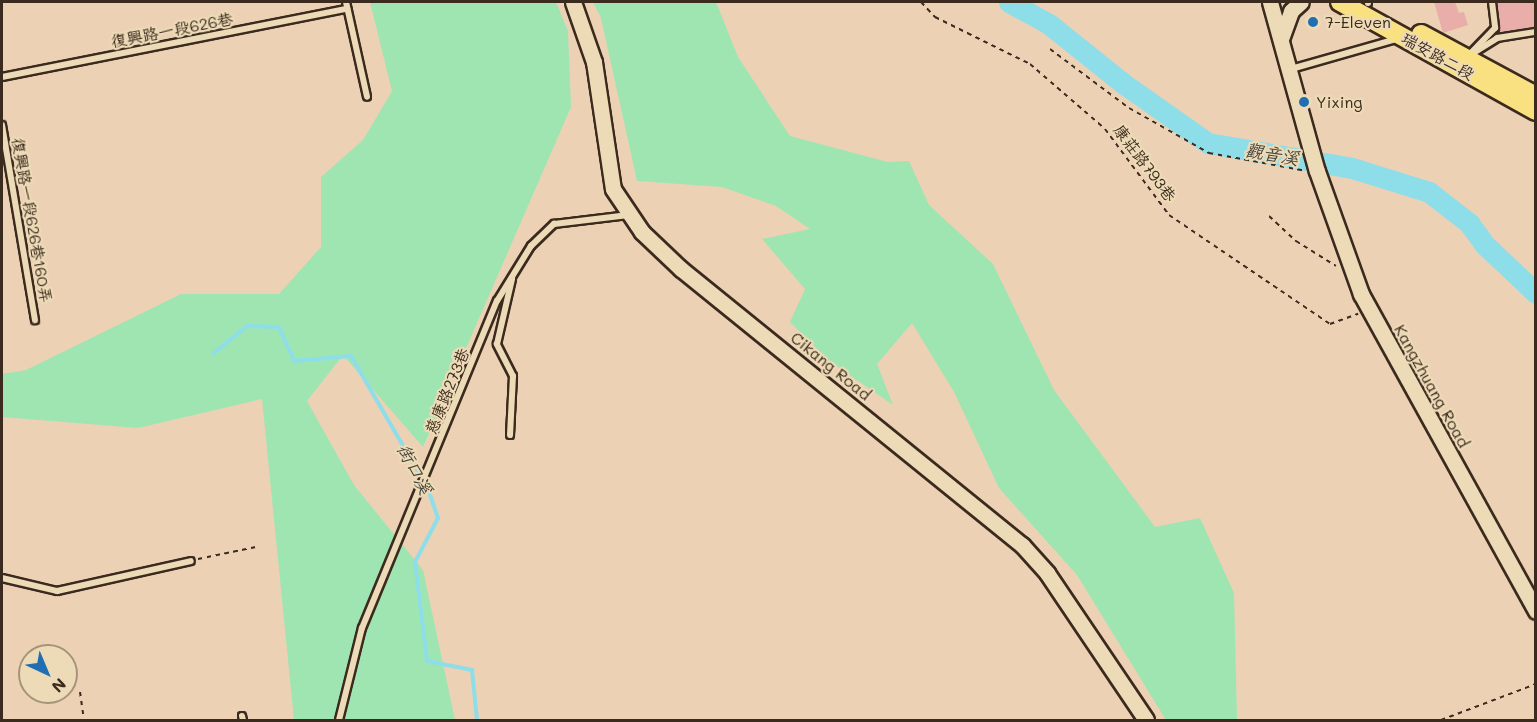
<!DOCTYPE html>
<html>
<head>
<meta charset="utf-8">
<style>
  body { margin:0 }
  #map { position:relative; width:1537px; height:722px; overflow:hidden; background:#ecd1b4; font-family:Mali,"LXGW WenKai TC",sans-serif }
  div>[style] { position:absolute }
  .green>* { inset:0; background:#9fe5b2 }
  .stream>* { height:4px; margin:-2px; padding:0 2px; transform-origin:2px; border-radius:2px; background:#8edeea }
  .river>* { height:21px; margin:-10.5px; padding:0 10.5px; transform-origin:10.5px; border-radius:10.5px; background:#8edeea }
  .building>* { inset:0; background:#e9aeaa }
  .path>* { height:2px; margin-top:-1px; transform-origin:0; background:repeating-linear-gradient(90deg,#3b2a1e 0 4.5px,transparent 0 9px) }
  .roads { filter:drop-shadow(2px 0 #3b2a1e) drop-shadow(-2px 0 #3b2a1e) drop-shadow(0 2px #3b2a1e) drop-shadow(0 -2px #3b2a1e) }
  .service>* { height:6px; margin:-3px; padding:0 3px; transform-origin:3px; border-radius:3px; background:#eddab7 }
  .tertiary>* { height:15px; margin:-7.5px; padding:0 7.5px; transform-origin:7.5px; border-radius:7.5px; background:#eddab7 }
  .primary>* { height:18px; margin:-9px; padding:0 9px; transform-origin:9px; border-radius:9px; background:#f9e181 }
  .dots>* { width:16px; height:16px; translate:-50% -50%; box-sizing:border-box; border:3px solid #eddab7; border-radius:50% }
  span { translate:-50% -50%; white-space:nowrap; text-align:center; line-height:1.15; -webkit-text-stroke:4.5px #eddab7; paint-order:stroke }
  .poi-label { font-size:16px; color:#3b2a1e }
  .left { translate:0 -50%; text-align:left }
  .street-label { font-size:16px; color:#3b2a1e }
  .water-label { font-size:18px; color:#47453d; font-style:italic }
  .frame { position:absolute; inset:0; border:3px solid #3b2a1e; pointer-events:none }
  .north { position:absolute; left:18px; top:644px; width:60px; height:60px; box-sizing:border-box; background:#eddab7; border:2px solid #a6947a; border-radius:50%; rotate:136deg; font-size:16px; font-weight:700; line-height:24px; text-align:center; color:#3b2a1e }
  .north::after { content:''; display:block; margin:auto; width:21px; height:27px; background:#1f6fb2; clip-path:polygon(50% 0,100% 100%,50% 72%,0 100%) }
</style>
</head>
<body>
<div id="map">
  <div class="green">
    <div style="clip-path:polygon(370px 2px,556px 2px,568px 31px,571px 107px,423px 447px,343px 355px,307px 401px,354px 485px,423px 570px,455px 720px,294px 720px,262px 399px,138px 428px,2px 417px,2px 374px,26px 370px,181px 294px,279px 294px,321px 247px,321px 177px,363px 140px,392px 91px)"></div>
    <div style="clip-path:polygon(593px 2px,716px 2px,738px 57px,790px 136px,888px 162px,909px 161px,929px 205px,993px 264px,1054px 390px,1155px 527px,1200px 518px,1234px 593px,1237px 720px,1166px 720px,1077px 575px,999px 488px,954px 392px,912px 323px,877px 364px,893px 405px,829px 361px,790px 322px,805px 289px,762px 239px,810px 229px,776px 206px,722px 187px,637px 181px,601px 18px)"></div>
  </div>
  <div class="stream">
    <div style="left:214px;top:353px;width:43px;rotate:-39.3deg"></div>
    <div style="left:247px;top:326px;width:32px;rotate:2deg"></div>
    <div style="left:279px;top:327px;width:37px;rotate:66deg"></div>
    <div style="left:294px;top:361px;width:57px;rotate:-5deg"></div>
    <div style="left:351px;top:356px;width:154px;rotate:59.9deg"></div>
    <div style="left:428px;top:489px;width:31px;rotate:71deg"></div>
    <div style="left:438px;top:518px;width:50px;rotate:117.6deg"></div>
    <div style="left:415px;top:562px;width:100px;rotate:83.1deg"></div>
    <div style="left:427px;top:661px;width:46px;rotate:11.3deg"></div>
    <div style="left:472px;top:670px;width:50px;rotate:84.3deg"></div>
  </div>
  <div class="river">
    <div style="left:1009px;top:2px;width:46px;rotate:28.8deg"></div>
    <div style="left:1049px;top:24px;width:96px;rotate:38.7deg"></div>
    <div style="left:1124px;top:84px;width:103px;rotate:35.1deg"></div>
    <div style="left:1208px;top:143px;width:146px;rotate:9.8deg"></div>
    <div style="left:1352px;top:168px;width:81px;rotate:17.3deg"></div>
    <div style="left:1429px;top:192px;width:51px;rotate:37.8deg"></div>
    <div style="left:1469px;top:223px;width:27px;rotate:54deg"></div>
    <div style="left:1485px;top:245px;width:70px;rotate:43.3deg"></div>
  </div>
  <div class="building">
    <div style="clip-path:polygon(1434px 2px,1455px 2px,1459px 13px,1464px 12px,1468px 25px,1443px 33px)"></div>
    <div style="clip-path:polygon(1497px 2px,1536px 2px,1536px 27px,1500px 32px)"></div>
  </div>
  <div class="path">
    <div style="left:921px;top:2px;width:21px;rotate:47deg"></div>
    <div style="left:935px;top:17px;width:106px;rotate:26.3deg"></div>
    <div style="left:1030px;top:64px;width:99px;rotate:40.9deg"></div>
    <div style="left:1105px;top:129px;width:107px;rotate:53.3deg"></div>
    <div style="left:1169px;top:215px;width:194px;rotate:34.1deg"></div>
    <div style="left:1330px;top:324px;width:30px;rotate:-20deg"></div>
    <div style="left:1050px;top:49px;width:99px;rotate:36.8deg"></div>
    <div style="left:1129px;top:108px;width:92px;rotate:29.4deg"></div>
    <div style="left:1209px;top:153px;width:95px;rotate:10.4deg"></div>
    <div style="left:1269px;top:216px;width:37px;rotate:43deg"></div>
    <div style="left:1296px;top:241px;width:47px;rotate:32deg"></div>
    <div style="left:198px;top:559px;width:59px;rotate:-11.7deg"></div>
    <div style="left:80px;top:692px;width:28px;rotate:82deg"></div>
    <div style="left:1441px;top:720px;width:102px;rotate:-20.8deg"></div>
  </div>
  <div class="roads">
    <div class="service">
      <div style="left:346px;top:2px;width:97px;rotate:77.5deg"></div>
      <div style="left:1492px;top:2px;width:26px;rotate:83deg"></div>
      <div style="left:1495px;top:28px;width:40px;rotate:134deg"></div>
      <div style="left:1467px;top:57px;width:36px;rotate:-32deg"></div>
      <div style="left:1497px;top:38px;width:39px;rotate:-9deg"></div>
      <div style="left:1368px;top:3px;width:1px;rotate:-90deg"></div>
      <div style="left:1291px;top:69px;width:109px;rotate:-15.9deg"></div>
      <div style="left:2px;top:77px;width:352px;rotate:-11.2deg"></div>
      <div style="left:2px;top:125px;width:198px;rotate:80.4deg"></div>
      <div style="left:510px;top:435px;width:59px;rotate:-87.1deg"></div>
      <div style="left:513px;top:376px;width:36px;rotate:-117deg"></div>
      <div style="left:497px;top:344px;width:67px;rotate:-77deg"></div>
      <div style="left:2px;top:578px;width:57px;rotate:13.3deg"></div>
      <div style="left:57px;top:591px;width:137px;rotate:-12.6deg"></div>
      <div style="left:242px;top:716px;width:4px;rotate:76deg"></div>
      <div style="left:339px;top:720px;width:95px;rotate:-76deg"></div>
      <div style="left:362px;top:628px;width:354px;rotate:-67.6deg"></div>
      <div style="left:497px;top:301px;width:65px;rotate:-58.3deg"></div>
      <div style="left:531px;top:246px;width:32px;rotate:-44deg"></div>
      <div style="left:554px;top:224px;width:75px;rotate:-6.9deg"></div>
    </div>
    <div class="tertiary">
      <div style="left:573px;top:2px;width:64px;rotate:70.7deg"></div>
      <div style="left:594px;top:62px;width:128px;rotate:81.5deg"></div>
      <div style="left:613px;top:189px;width:52px;rotate:56deg"></div>
      <div style="left:642px;top:232px;width:54px;rotate:43.5deg"></div>
      <div style="left:681px;top:269px;width:439px;rotate:39deg"></div>
      <div style="left:1022px;top:545px;width:38px;rotate:48deg"></div>
      <div style="left:1047px;top:573px;width:177px;rotate:56deg"></div>
      <div style="left:1270px;top:2px;width:175px;rotate:74.5deg"></div>
      <div style="left:1317px;top:171px;width:131px;rotate:70.3deg"></div>
      <div style="left:1361px;top:294px;width:362px;rotate:61.1deg"></div>
      <div style="left:1281px;top:39px;width:30px;rotate:-70deg"></div>
      <div style="left:1291px;top:11px;width:13px;rotate:-42deg"></div>
    </div>
    <div class="primary">
      <div style="left:1340px;top:2px;width:224px;rotate:29.1deg"></div>
      <div style="left:1421px;top:34px;width:131px;rotate:28.3deg"></div>
    </div>
  </div>
  <div class="dots">
    <div style="left:1313px;top:22px;background:#1f6fb2"></div>
    <div style="left:1304px;top:102px;background:#1f6fb2"></div>
  </div>
  <div class="poi-label">
    <span class="left" style="left:1325px;top:22px">7-Eleven</span>
    <span class="left" style="left:1316px;top:102px">Yixing</span>
  </div>
  <div class="street-label">
    <span style="left:172px;top:30px;rotate:-11deg">復興路一段626巷</span>
    <span style="left:1438px;top:56px;rotate:29deg">瑞安路二段</span>
    <span style="left:1145px;top:163px;rotate:53deg">康莊路793巷</span>
    <span style="left:32px;top:220px;rotate:80deg">復興路一段626巷160弄</span>
    <span style="left:831px;top:366px;rotate:39deg">Cikang Road</span>
    <span style="left:1432px;top:386px;rotate:61deg">Kangzhuang Road</span>
    <span style="left:447px;top:391px;rotate:-68deg">慈康路273巷</span>
  </div>
  <div class="water-label">
    <span style="left:1272px;top:154px;rotate:10deg">觀音溪</span>
    <span style="left:415px;top:469px;rotate:62deg">街口溪</span>
  </div>
  <div class="frame"></div>
  <div class="north">N</div>
</div>
</body>
</html>
